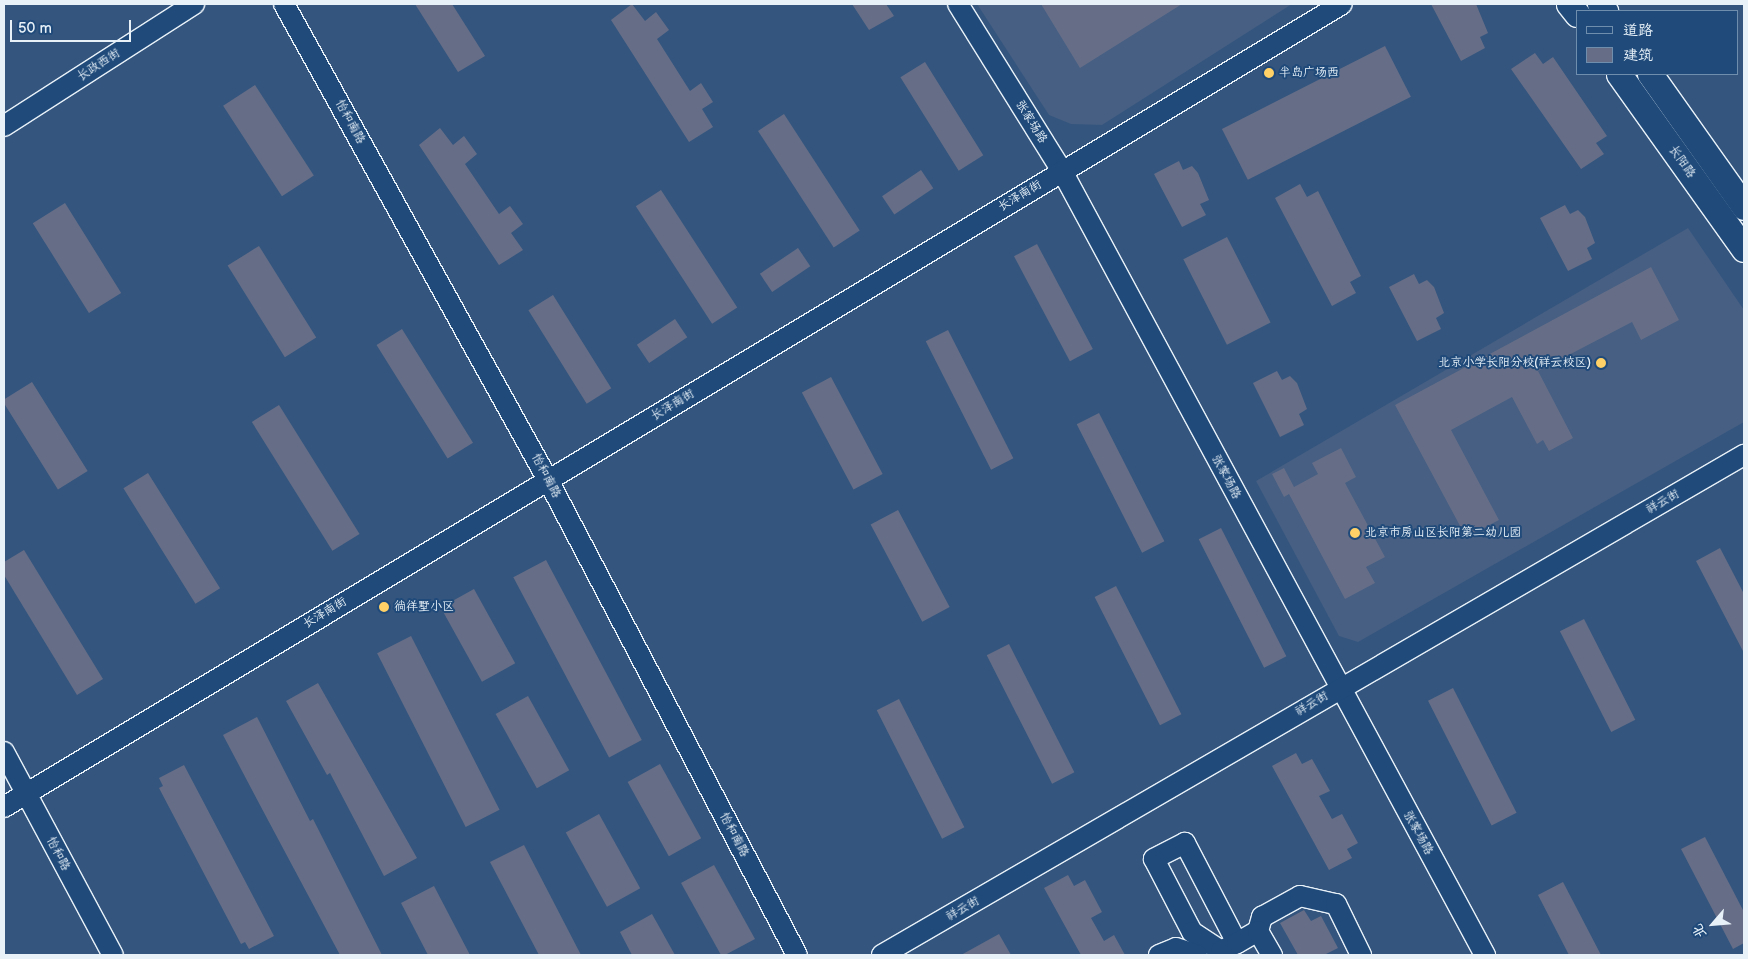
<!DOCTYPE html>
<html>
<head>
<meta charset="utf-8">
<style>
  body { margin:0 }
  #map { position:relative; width:1748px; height:959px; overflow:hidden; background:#34557e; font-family:"Balsamiq Sans","LXGW WenKai TC",sans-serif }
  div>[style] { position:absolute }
  .built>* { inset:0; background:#465f83 }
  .building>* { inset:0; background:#666e87; transform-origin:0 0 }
  .roads { filter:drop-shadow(1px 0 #e8f1f8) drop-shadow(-1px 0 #e8f1f8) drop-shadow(0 1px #e8f1f8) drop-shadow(0 -1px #e8f1f8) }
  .minor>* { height:20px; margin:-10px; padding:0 10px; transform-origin:10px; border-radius:10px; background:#1f4a7a }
  .major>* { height:25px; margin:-12.5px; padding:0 12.5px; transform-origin:12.5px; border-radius:12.5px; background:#1f4a7a }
  .dots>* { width:14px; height:14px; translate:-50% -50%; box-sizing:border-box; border:2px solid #1f4a7a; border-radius:50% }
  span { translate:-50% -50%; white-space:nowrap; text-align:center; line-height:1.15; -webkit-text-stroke:4px #1f4a7a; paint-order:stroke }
  .street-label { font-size:12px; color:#e8f1f8 }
  .poi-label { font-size:12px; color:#e8f1f8 }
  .left { translate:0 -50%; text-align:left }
  .right { translate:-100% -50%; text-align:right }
  .frame { position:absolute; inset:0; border:5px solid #e8f1f8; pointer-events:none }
  .legend { position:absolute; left:1576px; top:10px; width:162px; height:65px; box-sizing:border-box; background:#1f4a7a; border:1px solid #6f8dac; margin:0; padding:6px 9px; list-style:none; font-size:15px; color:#e8f1f8 }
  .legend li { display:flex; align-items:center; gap:10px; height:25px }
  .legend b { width:25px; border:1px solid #6f8dac }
  .north { position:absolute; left:1688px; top:899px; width:50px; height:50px; -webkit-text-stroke:4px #1f4a7a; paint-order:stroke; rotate:243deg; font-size:14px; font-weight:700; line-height:20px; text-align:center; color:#e8f1f8 }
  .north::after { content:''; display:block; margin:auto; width:18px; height:22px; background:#e8f1f8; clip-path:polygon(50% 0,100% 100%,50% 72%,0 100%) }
  .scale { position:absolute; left:10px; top:20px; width:121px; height:22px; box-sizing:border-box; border:2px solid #e8f1f8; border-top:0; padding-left:6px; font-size:15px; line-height:18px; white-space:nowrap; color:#e8f1f8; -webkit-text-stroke:4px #1f4a7a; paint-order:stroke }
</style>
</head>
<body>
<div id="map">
  <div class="built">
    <div style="clip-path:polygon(977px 4px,1292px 4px,1102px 125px,1071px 124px,1049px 115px)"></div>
    <div style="clip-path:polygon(1688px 228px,1744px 310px,1744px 422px,1358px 642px,1339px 636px,1256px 481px)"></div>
  </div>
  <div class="building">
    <div style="clip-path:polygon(415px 4px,452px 4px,485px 56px,458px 72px)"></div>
    <div style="clip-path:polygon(632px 4px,645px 21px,656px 12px,669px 30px,657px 39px,690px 91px,701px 83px,713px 102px,702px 109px,713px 127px,689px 142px,611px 20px)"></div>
    <div style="clip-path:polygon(852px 4px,886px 4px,894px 16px,869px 30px)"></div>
    <div style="clip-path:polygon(1041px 4px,1182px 4px,1080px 68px)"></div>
    <div style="clip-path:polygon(1431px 4px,1476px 4px,1488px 33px,1480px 37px,1485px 48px,1461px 61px)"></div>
    <div style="left:1385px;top:46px;width:57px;height:183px;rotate:63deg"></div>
    <div style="clip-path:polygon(1535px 53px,1543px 64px,1553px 57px,1607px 136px,1596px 143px,1604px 154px,1581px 169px,1511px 69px)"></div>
    <div style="left:925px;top:62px;width:110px;height:29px;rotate:58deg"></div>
    <div style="left:255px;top:85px;width:108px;height:38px;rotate:57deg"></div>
    <div style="left:784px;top:114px;width:139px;height:31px;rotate:57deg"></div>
    <div style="clip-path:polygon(440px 128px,453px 145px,464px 136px,477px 154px,465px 164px,499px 214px,510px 206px,523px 224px,511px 233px,523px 250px,499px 265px,419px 145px)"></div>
    <div style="clip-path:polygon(1179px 161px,1183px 170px,1192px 166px,1198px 173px,1209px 200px,1200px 204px,1206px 215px,1182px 227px,1154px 174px)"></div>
    <div style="left:921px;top:170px;width:22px;height:47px;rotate:56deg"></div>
    <div style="clip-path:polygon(1300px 184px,1307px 197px,1318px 191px,1361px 276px,1350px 282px,1356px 293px,1332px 306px,1275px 198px)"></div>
    <div style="left:661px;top:190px;width:140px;height:30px;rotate:57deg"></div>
    <div style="left:65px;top:203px;width:106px;height:38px;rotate:58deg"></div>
    <div style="clip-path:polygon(1565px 205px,1570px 214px,1578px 210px,1585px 217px,1595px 243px,1587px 248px,1592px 259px,1568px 271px,1540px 218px)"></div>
    <div style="left:1227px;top:237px;width:96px;height:49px;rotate:63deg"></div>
    <div style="left:1037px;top:244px;width:119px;height:26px;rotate:62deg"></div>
    <div style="left:259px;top:246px;width:108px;height:37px;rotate:58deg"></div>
    <div style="left:798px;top:248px;width:22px;height:46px;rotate:56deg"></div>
    <div style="clip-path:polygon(1651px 267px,1679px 320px,1641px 340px,1632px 322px,1538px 371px,1573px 438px,1549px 451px,1543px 440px,1537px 444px,1512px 397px,1451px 430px,1499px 520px,1466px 537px,1395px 405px)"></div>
    <div style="clip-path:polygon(1414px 274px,1419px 284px,1427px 280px,1434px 287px,1444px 313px,1436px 318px,1441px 329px,1417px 341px,1389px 287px)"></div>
    <div style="left:553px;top:295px;width:110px;height:29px;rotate:58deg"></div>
    <div style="left:675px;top:319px;width:22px;height:46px;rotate:56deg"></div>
    <div style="left:402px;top:329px;width:134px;height:30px;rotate:58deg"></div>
    <div style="left:948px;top:330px;width:144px;height:25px;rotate:63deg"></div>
    <div style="clip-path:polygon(1277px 371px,1282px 380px,1290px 376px,1297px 383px,1307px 409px,1299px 414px,1304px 425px,1280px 437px,1253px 383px)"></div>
    <div style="left:831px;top:377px;width:110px;height:33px;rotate:62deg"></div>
    <div style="left:32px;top:382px;width:105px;height:35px;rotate:58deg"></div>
    <div style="left:279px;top:405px;width:152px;height:32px;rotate:58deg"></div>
    <div style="left:1099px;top:413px;width:144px;height:25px;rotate:63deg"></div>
    <div style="clip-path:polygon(1341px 448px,1356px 477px,1345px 483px,1385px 557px,1366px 567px,1375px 583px,1345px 599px,1289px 494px,1284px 497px,1272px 474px,1284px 468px,1294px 487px,1318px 474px,1312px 463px)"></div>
    <div style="left:148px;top:473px;width:136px;height:29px;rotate:58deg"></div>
    <div style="left:898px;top:510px;width:110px;height:31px;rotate:62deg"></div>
    <div style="left:1221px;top:528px;width:144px;height:25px;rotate:63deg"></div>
    <div style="clip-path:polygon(1720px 548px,1744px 594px,1744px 653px,1696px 561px)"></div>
    <div style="clip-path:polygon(24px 550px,103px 679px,77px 695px,4px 575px,4px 562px)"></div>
    <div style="left:546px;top:560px;width:204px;height:37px;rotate:62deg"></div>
    <div style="left:1116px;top:586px;width:144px;height:24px;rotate:63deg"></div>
    <div style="left:474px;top:589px;width:85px;height:38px;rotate:61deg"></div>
    <div style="left:1584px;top:619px;width:113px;height:27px;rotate:63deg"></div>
    <div style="left:411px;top:636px;width:195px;height:38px;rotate:63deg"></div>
    <div style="left:1009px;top:644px;width:144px;height:25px;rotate:63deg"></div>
    <div style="clip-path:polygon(318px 683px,417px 858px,384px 876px,330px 773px,327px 775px,286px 701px)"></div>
    <div style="left:1453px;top:688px;width:140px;height:28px;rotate:63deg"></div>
    <div style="left:528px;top:696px;width:85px;height:37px;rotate:61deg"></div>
    <div style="left:899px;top:699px;width:144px;height:25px;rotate:63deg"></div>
    <div style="clip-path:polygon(257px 717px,310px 821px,313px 819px,382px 955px,340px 955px,269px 822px,223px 735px)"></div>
    <div style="clip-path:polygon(1296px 753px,1302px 764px,1312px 759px,1330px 791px,1319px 796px,1332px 819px,1342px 814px,1358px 843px,1347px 849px,1352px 858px,1329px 870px,1272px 766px)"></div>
    <div style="left:660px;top:764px;width:85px;height:37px;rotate:61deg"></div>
    <div style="clip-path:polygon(184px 765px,274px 936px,249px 949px,245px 942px,241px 944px,159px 788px,163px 786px,159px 778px)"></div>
    <div style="left:599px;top:814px;width:85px;height:38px;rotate:61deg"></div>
    <div style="clip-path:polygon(1705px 837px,1744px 912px,1744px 943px,1733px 949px,1681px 849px)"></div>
    <div style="clip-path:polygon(524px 845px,581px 955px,539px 955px,490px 862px)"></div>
    <div style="clip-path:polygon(714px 865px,755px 939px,725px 955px,721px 955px,681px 883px)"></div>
    <div style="clip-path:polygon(1068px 875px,1074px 886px,1085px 880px,1102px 912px,1091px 918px,1104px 941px,1114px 935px,1125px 955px,1081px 955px,1044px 888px)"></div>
    <div style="clip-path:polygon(1563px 882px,1601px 955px,1569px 955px,1538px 895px)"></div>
    <div style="clip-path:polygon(434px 886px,470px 955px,428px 955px,401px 903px)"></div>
    <div style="clip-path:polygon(1304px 910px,1311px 921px,1321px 916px,1338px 948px,1324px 955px,1298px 955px,1280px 923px)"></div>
    <div style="clip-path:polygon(652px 914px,675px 955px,632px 955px,620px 932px)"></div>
    <div style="clip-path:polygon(999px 934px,1011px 955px,961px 955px)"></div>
  </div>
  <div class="roads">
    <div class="minor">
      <div style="left:284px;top:4px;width:544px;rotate:60.99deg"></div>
      <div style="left:548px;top:480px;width:536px;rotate:62.34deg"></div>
      <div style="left:958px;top:4px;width:197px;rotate:58.1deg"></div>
      <div style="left:1062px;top:171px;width:891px;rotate:61.65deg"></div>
      <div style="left:4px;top:126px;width:226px;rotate:-32.7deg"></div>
      <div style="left:4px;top:752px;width:230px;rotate:61.8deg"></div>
      <div style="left:4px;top:807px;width:1560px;rotate:-30.97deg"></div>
      <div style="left:1258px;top:931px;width:15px;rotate:-74deg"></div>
      <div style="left:1262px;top:917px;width:43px;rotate:-28.9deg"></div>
      <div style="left:1300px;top:896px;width:37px;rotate:13deg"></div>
      <div style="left:1336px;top:904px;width:57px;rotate:63.9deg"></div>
      <div style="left:1237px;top:943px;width:113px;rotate:-117.5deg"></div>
      <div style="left:1185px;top:843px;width:35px;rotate:153deg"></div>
      <div style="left:1154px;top:859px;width:82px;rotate:62.5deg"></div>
      <div style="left:1192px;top:932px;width:35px;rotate:33deg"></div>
      <div style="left:1221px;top:951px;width:18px;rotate:-27deg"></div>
      <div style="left:1237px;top:943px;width:24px;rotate:-30deg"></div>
      <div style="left:1258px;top:931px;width:28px;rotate:60deg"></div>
      <div style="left:882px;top:955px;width:997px;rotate:-30.12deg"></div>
      <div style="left:1159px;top:955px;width:18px;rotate:-22deg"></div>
      <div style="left:1176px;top:948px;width:22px;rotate:18deg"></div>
    </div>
    <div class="major">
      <div style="left:1569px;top:4px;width:13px;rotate:51deg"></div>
      <div style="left:1600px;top:4px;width:9px;rotate:54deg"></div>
      <div style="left:1619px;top:74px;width:215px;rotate:54.5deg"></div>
      <div style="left:1650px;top:74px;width:163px;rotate:54.7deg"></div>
    </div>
  </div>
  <div class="dots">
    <div style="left:1269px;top:73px;background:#ffd166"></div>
    <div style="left:1601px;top:363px;background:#ffd166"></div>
    <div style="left:1355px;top:533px;background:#ffd166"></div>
    <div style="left:384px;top:607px;background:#ffd166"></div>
  </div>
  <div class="street-label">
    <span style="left:99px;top:65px;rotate:-33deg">长政西街</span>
    <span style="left:350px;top:122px;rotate:61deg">怡和南路</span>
    <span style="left:1031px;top:122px;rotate:58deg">张家场路</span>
    <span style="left:1682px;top:162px;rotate:55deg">长阳路</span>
    <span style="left:1020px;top:196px;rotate:-31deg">长泽南街</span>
    <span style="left:673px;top:405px;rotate:-31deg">长泽南街</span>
    <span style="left:546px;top:476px;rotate:62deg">怡和南路</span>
    <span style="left:1226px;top:477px;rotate:62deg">张家场路</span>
    <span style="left:1663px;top:502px;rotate:-30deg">祥云街</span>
    <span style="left:325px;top:613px;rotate:-31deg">长泽南街</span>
    <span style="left:1312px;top:704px;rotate:-31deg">祥云街</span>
    <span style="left:1418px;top:833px;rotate:61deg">张家场路</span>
    <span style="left:734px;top:835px;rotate:62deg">怡和南路</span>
    <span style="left:58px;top:854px;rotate:62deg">怡和路</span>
    <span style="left:963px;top:909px;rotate:-30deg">祥云街</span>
  </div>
  <div class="poi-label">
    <span class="left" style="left:1279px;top:73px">半岛广场西</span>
    <span class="right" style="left:1591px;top:363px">北京小学长阳分校(祥云校区)</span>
    <span class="left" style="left:1365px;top:533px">北京市房山区长阳第二幼儿园</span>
    <span class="left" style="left:394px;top:607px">徜徉墅小区</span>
  </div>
  <div class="frame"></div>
  <ul class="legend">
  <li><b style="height:6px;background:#1f4a7a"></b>道路</li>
  <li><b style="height:14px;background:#666e87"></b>建筑</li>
  </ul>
  <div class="north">北</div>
  <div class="scale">50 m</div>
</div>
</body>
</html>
